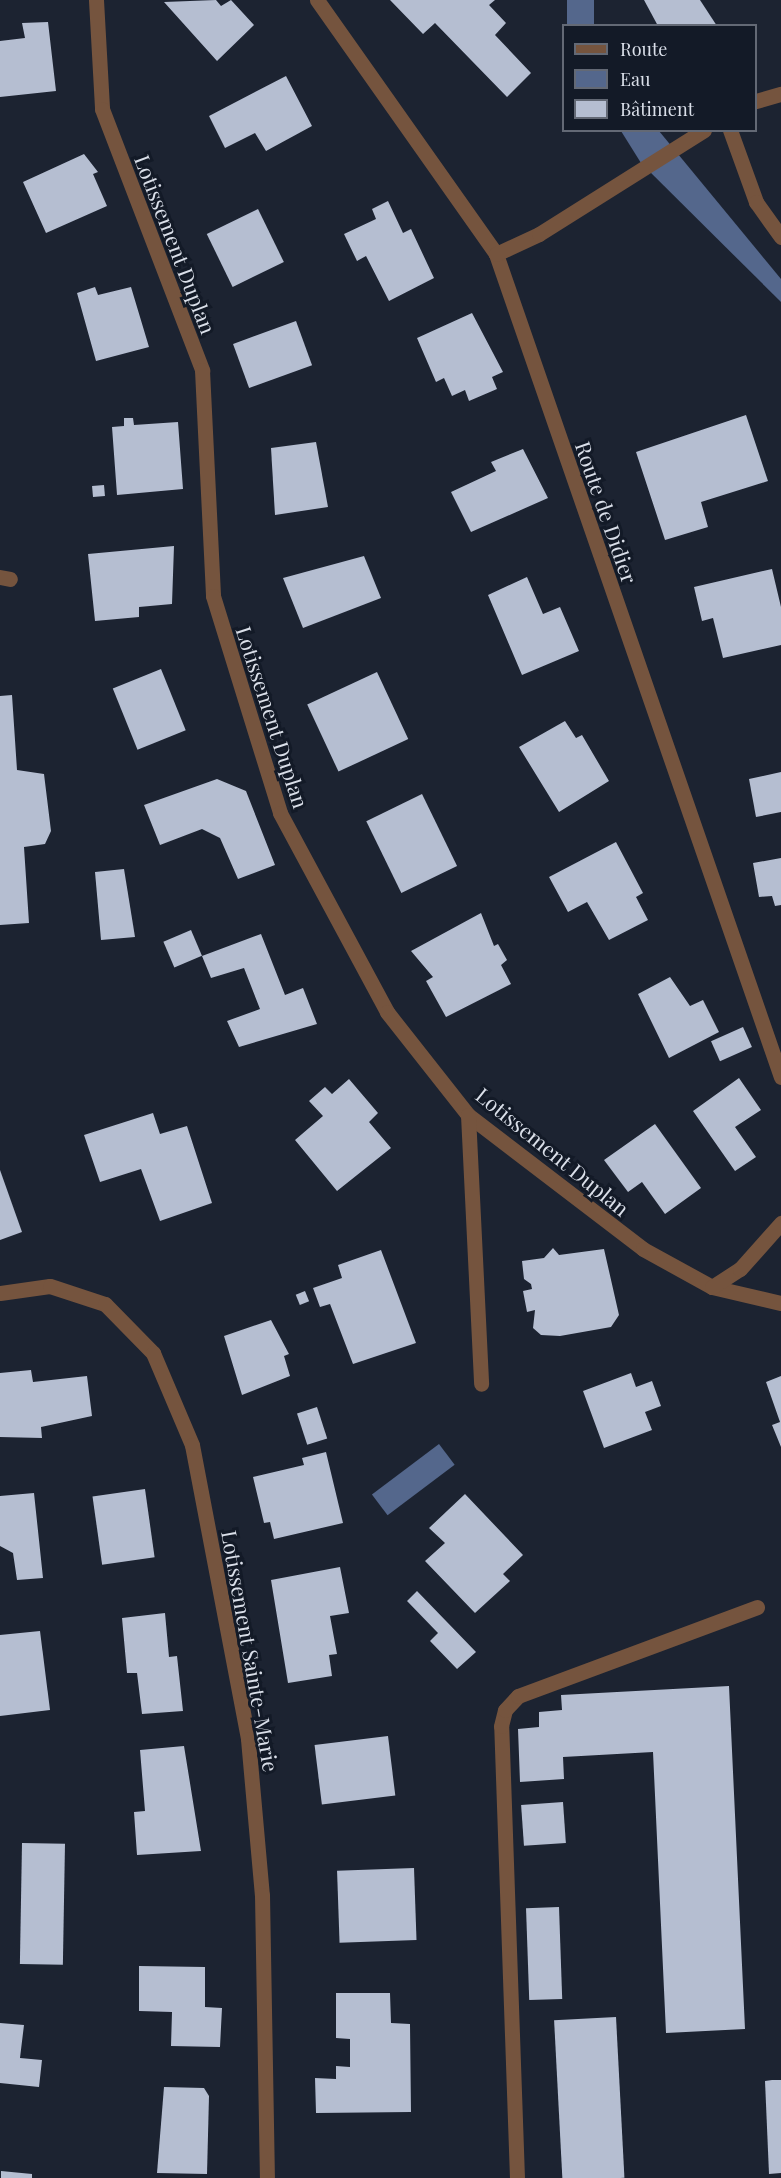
<!DOCTYPE html>
<html>
<head>
<meta charset="utf-8">
<style>
  body { margin:0 }
  #map { position:relative; width:781px; height:2178px; overflow:hidden; background:#1c2331; font-family:"Playfair Display",serif }
  div>[style] { position:absolute }
  .water>* { inset:0; background:#54678c; transform-origin:0 0 }
  .building>* { inset:0; background:#b5bed1; transform-origin:0 0 }
  .service>* { height:15px; margin:-7.5px; padding:0 7.5px; transform-origin:7.5px; border-radius:7.5px; background:#75543e }
  .minor>* { height:15px; margin:-7.5px; padding:0 7.5px; transform-origin:7.5px; border-radius:7.5px; background:#75543e }
  span { translate:-50% -50%; white-space:nowrap; text-align:center; line-height:1.15; -webkit-text-stroke:6px #131a27; paint-order:stroke }
  .street-label { font-size:21px; color:#dadfe9 }
  .legend { position:absolute; left:562px; top:24px; width:195px; height:108px; box-sizing:border-box; background:#131a27; border:2px solid #636975; margin:0; padding:8px 10px; list-style:none; font-size:18px; color:#dadfe9 }
  .legend li { display:flex; align-items:center; gap:12px; height:30px }
  .legend b { width:30px; border:2px solid #636975 }
</style>
</head>
<body>
<div id="map">
  <div class="water">
    <div style="left:567px;top:0;width:27px;height:25px"></div>
    <div style="clip-path:polygon(621px 131px,659px 131px,781px 279px,781px 302px,641px 163px)"></div>
    <div style="left:439px;top:1444px;width:26px;height:84px;rotate:53deg"></div>
  </div>
  <div class="building">
    <div style="clip-path:polygon(216px 0,221px 6px,231px 0,254px 25px,217px 61px,164px 2px)"></div>
    <div style="clip-path:polygon(390px 0,495px 0,489px 5px,506px 23px,495px 35px,531px 73px,507px 97px,435px 23px,423px 34px)"></div>
    <div style="clip-path:polygon(644px 0,700px 0,717px 26px,658px 26px)"></div>
    <div style="clip-path:polygon(48px 22px,56px 91px,0 97px,0 41px,25px 38px,22px 23px)"></div>
    <div style="clip-path:polygon(286px 76px,312px 126px,266px 151px,255px 133px,225px 148px,209px 116px)"></div>
    <div style="clip-path:polygon(84px 154px,98px 172px,93px 174px,107px 206px,46px 233px,23px 182px)"></div>
    <div style="clip-path:polygon(388px 201px,403px 233px,411px 229px,434px 278px,389px 301px,366px 256px,357px 261px,344px 234px,376px 219px,372px 209px)"></div>
    <div style="left:258px;top:209px;width:59px;height:57px;rotate:64deg"></div>
    <div style="clip-path:polygon(95px 287px,98px 295px,131px 287px,149px 347px,96px 361px,77px 293px)"></div>
    <div style="clip-path:polygon(472px 313px,503px 372px,492px 377px,497px 389px,469px 401px,465px 390px,452px 396px,444px 378px,436px 382px,417px 338px)"></div>
    <div style="left:296px;top:321px;width:47px;height:67px;rotate:70deg"></div>
    <div style="clip-path:polygon(746px 415px,768px 481px,701px 502px,708px 527px,665px 540px,636px 452px)"></div>
    <div style="clip-path:polygon(124px 418px,133px 418px,134px 425px,178px 422px,183px 489px,117px 495px,112px 427px,124px 426px)"></div>
    <div style="clip-path:polygon(316px 442px,328px 507px,275px 515px,271px 448px)"></div>
    <div style="clip-path:polygon(523px 449px,548px 498px,471px 532px,451px 492px,496px 471px,491px 462px)"></div>
    <div style="left:104px;top:485px;width:11px;height:12px;rotate:85deg"></div>
    <div style="clip-path:polygon(174px 546px,172px 604px,139px 607px,139px 617px,95px 621px,88px 554px)"></div>
    <div style="clip-path:polygon(364px 556px,381px 598px,303px 628px,283px 578px)"></div>
    <div style="clip-path:polygon(772px 569px,781px 607px,781px 645px,723px 658px,713px 618px,702px 621px,694px 587px)"></div>
    <div style="clip-path:polygon(527px 577px,543px 614px,560px 607px,579px 651px,522px 675px,488px 595px)"></div>
    <div style="left:161px;top:669px;width:66px;height:52px;rotate:68deg"></div>
    <div style="left:377px;top:672px;width:74px;height:77px;rotate:65deg"></div>
    <div style="clip-path:polygon(12px 695px,17px 770px,44px 774px,51px 831px,45px 844px,24px 847px,29px 923px,0 925px,0 696px)"></div>
    <div style="clip-path:polygon(565px 721px,576px 738px,582px 735px,609px 781px,559px 812px,519px 747px)"></div>
    <div style="clip-path:polygon(781px 772px,781px 812px,756px 817px,749px 779px)"></div>
    <div style="clip-path:polygon(217px 779px,246px 791px,275px 865px,238px 879px,220px 838px,202px 829px,160px 845px,144px 805px)"></div>
    <div style="left:422px;top:794px;width:80px;height:62px;rotate:64deg"></div>
    <div style="clip-path:polygon(616px 842px,643px 893px,636px 897px,648px 920px,609px 940px,587px 902px,568px 912px,549px 877px)"></div>
    <div style="clip-path:polygon(781px 858px,781px 905px,775px 906px,772px 896px,759px 897px,753px 863px)"></div>
    <div style="clip-path:polygon(124px 869px,135px 937px,101px 940px,95px 872px)"></div>
    <div style="clip-path:polygon(481px 913px,494px 946px,498px 944px,507px 960px,501px 965px,511px 984px,446px 1017px,426px 981px,433px 977px,411px 951px)"></div>
    <div style="left:191px;top:930px;width:28px;height:30px;rotate:67deg"></div>
    <div style="clip-path:polygon(261px 934px,285px 995px,303px 988px,317px 1024px,239px 1047px,227px 1021px,260px 1009px,244px 968px,211px 978px,202px 956px)"></div>
    <div style="clip-path:polygon(670px 977px,690px 1006px,703px 1000px,719px 1032px,669px 1058px,638px 994px)"></div>
    <div style="left:743px;top:1027px;width:22px;height:35px;rotate:66deg"></div>
    <div style="clip-path:polygon(739px 1078px,761px 1110px,735px 1127px,756px 1157px,735px 1171px,693px 1111px)"></div>
    <div style="clip-path:polygon(349px 1079px,378px 1113px,369px 1122px,391px 1148px,337px 1191px,295px 1140px,323px 1116px,309px 1101px,325px 1087px,332px 1094px)"></div>
    <div style="clip-path:polygon(153px 1113px,160px 1134px,187px 1126px,212px 1203px,160px 1221px,141px 1169px,100px 1182px,84px 1135px)"></div>
    <div style="clip-path:polygon(655px 1124px,701px 1188px,665px 1214px,642px 1182px,628px 1192px,604px 1160px)"></div>
    <div style="clip-path:polygon(0 1170px,22px 1232px,0 1240px)"></div>
    <div style="clip-path:polygon(553px 1248px,559px 1255px,604px 1249px,619px 1315px,611px 1327px,560px 1336px,541px 1335px,533px 1328px,535px 1310px,527px 1312px,523px 1291px,532px 1289px,531px 1284px,524px 1279px,522px 1261px,544px 1258px)"></div>
    <div style="clip-path:polygon(381px 1250px,416px 1343px,353px 1364px,330px 1304px,320px 1307px,313px 1288px,342px 1278px,338px 1265px)"></div>
    <div style="left:305px;top:1291px;width:11px;height:10px;rotate:68deg"></div>
    <div style="clip-path:polygon(271px 1320px,289px 1354px,284px 1356px,290px 1376px,242px 1395px,224px 1336px)"></div>
    <div style="clip-path:polygon(31px 1370px,33px 1382px,87px 1376px,92px 1416px,41px 1427px,42px 1438px,0 1437px,0 1373px)"></div>
    <div style="clip-path:polygon(631px 1373px,636px 1387px,652px 1381px,661px 1406px,645px 1412px,652px 1430px,604px 1448px,583px 1391px)"></div>
    <div style="clip-path:polygon(781px 1376px,781px 1447px,772px 1425px,780px 1422px,766px 1382px)"></div>
    <div style="left:317px;top:1407px;width:33px;height:21px;rotate:72deg"></div>
    <div style="clip-path:polygon(326px 1452px,343px 1523px,274px 1539px,270px 1522px,264px 1523px,253px 1477px,304px 1465px,302px 1458px)"></div>
    <div style="left:145px;top:1489px;width:69px;height:53px;rotate:82deg"></div>
    <div style="clip-path:polygon(34px 1493px,43px 1578px,17px 1580px,13px 1553px,0 1546px,0 1496px)"></div>
    <div style="clip-path:polygon(465px 1494px,523px 1555px,503px 1574px,510px 1581px,475px 1613px,425px 1561px,445px 1543px,429px 1528px)"></div>
    <div style="clip-path:polygon(340px 1567px,349px 1613px,330px 1616px,337px 1654px,329px 1655px,332px 1676px,288px 1683px,271px 1580px)"></div>
    <div style="clip-path:polygon(417px 1591px,476px 1652px,457px 1669px,430px 1641px,438px 1633px,407px 1601px)"></div>
    <div style="clip-path:polygon(165px 1613px,169px 1657px,177px 1656px,183px 1711px,142px 1714px,137px 1673px,127px 1673px,122px 1618px)"></div>
    <div style="clip-path:polygon(40px 1631px,50px 1710px,0 1716px,0 1635px)"></div>
    <div style="clip-path:polygon(729px 1686px,745px 2029px,666px 2033px,653px 1752px,563px 1757px,564px 1779px,520px 1782px,518px 1729px,539px 1727px,539px 1712px,562px 1710px,561px 1695px)"></div>
    <div style="left:388px;top:1736px;width:60px;height:74px;rotate:83deg"></div>
    <div style="clip-path:polygon(184px 1746px,201px 1851px,137px 1855px,134px 1812px,145px 1811px,140px 1750px)"></div>
    <div style="left:563px;top:1802px;width:41px;height:42px;rotate:86deg"></div>
    <div style="left:22px;top:1843px;width:43px;height:121px;rotate:1deg"></div>
    <div style="left:414px;top:1868px;width:72px;height:77px;rotate:88deg"></div>
    <div style="left:559px;top:1907px;width:92px;height:33px;rotate:88deg"></div>
    <div style="clip-path:polygon(139px 1966px,205px 1967px,205px 2007px,222px 2008px,220px 2047px,171px 2046px,172px 2012px,139px 2011px)"></div>
    <div style="clip-path:polygon(336px 1993px,390px 1993px,391px 2023px,410px 2024px,411px 2112px,316px 2113px,315px 2078px,336px 2079px,336px 2066px,350px 2067px,350px 2039px,336px 2038px)"></div>
    <div style="left:616px;top:2017px;width:161px;height:62px;rotate:87deg"></div>
    <div style="clip-path:polygon(0 2023px,24px 2025px,20px 2058px,42px 2060px,39px 2087px,0 2083px)"></div>
    <div style="clip-path:polygon(772px 2080px,781px 2080px,781px 2173px,769px 2174px,765px 2081px)"></div>
    <div style="clip-path:polygon(164px 2087px,204px 2088px,209px 2096px,207px 2174px,157px 2173px)"></div>
    <div style="clip-path:polygon(1px 2171px,32px 2174px,32px 2178px,1px 2178px)"></div>
  </div>
  <div class="service">
    <div style="left:730px;top:130px;width:77px;rotate:70.1deg"></div>
    <div style="left:756px;top:202px;width:43px;rotate:54.5deg"></div>
    <div style="left:0;top:577px;width:10px;rotate:11deg"></div>
    <div style="left:517px;top:2178px;width:452px;rotate:-92deg"></div>
    <div style="left:501px;top:1726px;width:16px;rotate:-76deg"></div>
    <div style="left:505px;top:1710px;width:19px;rotate:-47deg"></div>
    <div style="left:518px;top:1696px;width:255px;rotate:-20.4deg"></div>
  </div>
  <div class="minor">
    <div style="left:96px;top:0;width:109px;rotate:86.8deg"></div>
    <div style="left:102px;top:109px;width:280px;rotate:69deg"></div>
    <div style="left:202px;top:370px;width:226px;rotate:87.2deg"></div>
    <div style="left:213px;top:596px;width:227px;rotate:72.8deg"></div>
    <div style="left:280px;top:813px;width:226px;rotate:61.7deg"></div>
    <div style="left:387px;top:1012px;width:131px;rotate:51.8deg"></div>
    <div style="left:468px;top:1115px;width:220px;rotate:37.4deg"></div>
    <div style="left:643px;top:1249px;width:79px;rotate:28.8deg"></div>
    <div style="left:712px;top:1287px;width:71px;rotate:13.1deg"></div>
    <div style="left:317px;top:0;width:311px;rotate:54.8deg"></div>
    <div style="left:496px;top:254px;width:871px;rotate:70.9deg"></div>
    <div style="left:756px;top:101px;width:26px;rotate:-16deg"></div>
    <div style="left:496px;top:254px;width:47px;rotate:-24.9deg"></div>
    <div style="left:539px;top:234px;width:195px;rotate:-32.2deg"></div>
    <div style="left:468px;top:1115px;width:269px;rotate:87.2deg"></div>
    <div style="left:712px;top:1287px;width:33px;rotate:-33deg"></div>
    <div style="left:740px;top:1269px;width:62px;rotate:-48.3deg"></div>
    <div style="left:0;top:1293px;width:50px;rotate:-8deg"></div>
    <div style="left:50px;top:1286px;width:58px;rotate:18.1deg"></div>
    <div style="left:105px;top:1304px;width:69px;rotate:45.6deg"></div>
    <div style="left:153px;top:1353px;width:100px;rotate:67deg"></div>
    <div style="left:192px;top:1445px;width:299px;rotate:79.2deg"></div>
    <div style="left:248px;top:1739px;width:157px;rotate:84.9deg"></div>
    <div style="left:262px;top:1895px;width:283px;rotate:89deg"></div>
  </div>
  <div class="street-label">
    <span style="left:176px;top:244px;rotate:69deg">Lotissement Duplan</span>
    <span style="left:607px;top:512px;rotate:71deg">Route de Didier</span>
    <span style="left:273px;top:717px;rotate:72deg">Lotissement Duplan</span>
    <span style="left:553px;top:1151px;rotate:39deg">Lotissement Duplan</span>
    <span style="left:251px;top:1651px;rotate:80deg">Lotissement Sainte-Marie</span>
  </div>
  <ul class="legend">
  <li><b style="height:8px;background:#75543e"></b>Route</li>
  <li><b style="height:16px;background:#54678c"></b>Eau</li>
  <li><b style="height:16px;background:#b5bed1"></b>Bâtiment</li>
  </ul>
</div>
</body>
</html>
